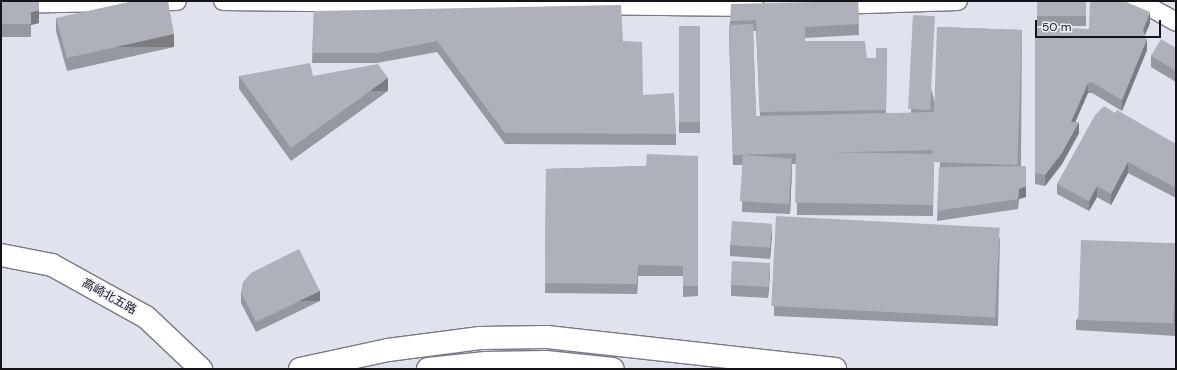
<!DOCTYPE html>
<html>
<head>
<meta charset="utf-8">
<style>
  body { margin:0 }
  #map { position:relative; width:1177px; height:370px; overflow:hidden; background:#e0e3ed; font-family:"DM Sans","Noto Sans SC",sans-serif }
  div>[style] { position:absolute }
  .roads { filter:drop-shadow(1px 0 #787a83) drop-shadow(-1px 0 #787a83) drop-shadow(0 1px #787a83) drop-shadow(0 -1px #787a83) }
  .minor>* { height:18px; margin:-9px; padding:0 9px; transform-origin:9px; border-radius:9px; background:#fff }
  .tertiary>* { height:22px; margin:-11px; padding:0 11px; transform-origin:11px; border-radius:11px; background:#fff }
  .secondary>* { height:22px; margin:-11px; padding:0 11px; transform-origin:11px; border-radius:11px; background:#fff }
  .wall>* { inset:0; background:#9698a0; transform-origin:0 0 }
  .shaded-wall>* { inset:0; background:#7a7c82; transform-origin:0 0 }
  .building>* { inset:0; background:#aeb1ba; transform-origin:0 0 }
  span { translate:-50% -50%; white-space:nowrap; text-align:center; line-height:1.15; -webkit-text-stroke:3px #edf0fa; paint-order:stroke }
  .street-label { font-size:12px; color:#141518 }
  .frame { position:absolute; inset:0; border:2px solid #141518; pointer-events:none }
  .scale { position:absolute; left:1035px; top:20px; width:126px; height:18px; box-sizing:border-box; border:2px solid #141518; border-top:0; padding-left:5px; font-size:12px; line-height:14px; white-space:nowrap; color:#141518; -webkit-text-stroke:3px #edf0fa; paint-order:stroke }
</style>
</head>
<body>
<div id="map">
  <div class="roads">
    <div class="minor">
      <div style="left:223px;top:1px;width:532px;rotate:0.65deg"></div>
      <div style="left:1130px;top:1px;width:24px;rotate:19deg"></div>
      <div style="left:1153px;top:9px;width:26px;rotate:29deg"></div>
      <div style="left:1px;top:4px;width:176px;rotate:-1deg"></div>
      <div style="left:835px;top:5px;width:123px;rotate:-1.9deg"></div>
    </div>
    <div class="tertiary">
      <div style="left:1px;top:255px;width:52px;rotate:11.1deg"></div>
      <div style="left:52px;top:265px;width:107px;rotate:29deg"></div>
      <div style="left:146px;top:317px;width:76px;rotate:43.4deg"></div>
    </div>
    <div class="secondary">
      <div style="left:300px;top:369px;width:90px;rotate:-12.2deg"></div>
      <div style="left:388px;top:350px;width:93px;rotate:-7.4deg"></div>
      <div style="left:480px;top:338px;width:67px;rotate:-0.9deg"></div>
      <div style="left:547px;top:337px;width:290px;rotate:6.3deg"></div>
      <div style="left:428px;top:369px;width:58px;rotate:-5.9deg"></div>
      <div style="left:486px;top:363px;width:60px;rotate:-1deg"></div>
      <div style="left:546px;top:362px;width:67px;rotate:6deg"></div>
    </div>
  </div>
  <div class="wall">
    <div style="clip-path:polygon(1px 1px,39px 23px,31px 25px,31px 37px,1px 37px)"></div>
    <div style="clip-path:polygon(evenodd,858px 1px,859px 35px,805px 38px,805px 41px,867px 58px,876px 58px,887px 48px,886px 113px,911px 113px,913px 15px,936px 108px,936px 119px,935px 119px,936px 161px,934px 161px,933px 216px,797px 215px,796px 164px,792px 164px,790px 214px,742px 212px,743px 165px,733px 165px,729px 36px,730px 21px,858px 1px,753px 31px,756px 31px,760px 116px,756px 116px,753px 31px)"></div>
    <div style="left:1037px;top:1px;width:49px;height:25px"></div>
    <div style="clip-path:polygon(314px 11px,623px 41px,643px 95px,676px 134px,676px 145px,505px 144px,437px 52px,377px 63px,312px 63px)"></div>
    <div style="clip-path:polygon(56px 18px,174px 47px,67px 71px,56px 31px)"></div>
    <div style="clip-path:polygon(1150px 23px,1145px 35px,1147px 50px,1122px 111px,1092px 93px,1088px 93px,1075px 122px,1079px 133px,1062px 164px,1045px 186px,1035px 184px,1035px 28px,1089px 29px)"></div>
    <div style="left:679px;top:26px;width:21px;height:107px"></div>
    <div style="clip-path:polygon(937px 27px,1022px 30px,1021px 166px,1026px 197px,1019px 199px,1018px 209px,937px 221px,940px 167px)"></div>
    <div style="clip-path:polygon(1176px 48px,1176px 82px,1151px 67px,1151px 56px)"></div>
    <div style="clip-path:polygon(239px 76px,313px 76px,388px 91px,291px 161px,239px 89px)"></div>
    <div style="clip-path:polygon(1115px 113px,1176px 144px,1176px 198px,1128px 173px,1111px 205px,1097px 197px,1089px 211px,1057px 194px,1057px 184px)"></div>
    <div style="clip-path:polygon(698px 156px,698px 296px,683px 297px,683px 276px,638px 276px,637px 294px,545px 293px,546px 169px,646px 166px)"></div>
    <div style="clip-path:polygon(772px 234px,770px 259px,730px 256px,730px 245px)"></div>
    <div style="clip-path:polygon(1000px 238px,998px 326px,774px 316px,774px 306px)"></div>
    <div style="clip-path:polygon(1176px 243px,1176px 336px,1076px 330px,1076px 320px)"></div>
    <div style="clip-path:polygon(770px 273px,768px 298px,731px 296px,731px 285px)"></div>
    <div style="clip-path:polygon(241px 292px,320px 301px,256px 332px,241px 303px)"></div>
  </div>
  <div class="shaded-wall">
    <div style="clip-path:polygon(39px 10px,39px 23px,31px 25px,31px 12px)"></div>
    <div style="clip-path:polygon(1150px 12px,1150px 23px,1143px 40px,1143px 30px)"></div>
    <div style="left:174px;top:34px;width:13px;height:110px;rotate:90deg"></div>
    <div style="clip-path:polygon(1147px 39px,1147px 50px,1122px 111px,1122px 100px)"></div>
    <div style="left:388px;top:78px;width:13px;height:120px;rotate:90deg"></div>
    <div style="clip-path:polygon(1088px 83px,1088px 93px,1071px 132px,1071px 122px)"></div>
    <div style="clip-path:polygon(1079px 122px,1079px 133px,1062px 164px,1045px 186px,1045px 175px)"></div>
    <div style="clip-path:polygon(792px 158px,792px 168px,790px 214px,790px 203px)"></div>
    <div style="clip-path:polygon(1128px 162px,1128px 173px,1111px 205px,1111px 194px)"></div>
    <div style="clip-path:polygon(1026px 186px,1026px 197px,1019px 199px,1018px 209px,1019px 189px)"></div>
    <div style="clip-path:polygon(1097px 186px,1097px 197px,1089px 211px,1089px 201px)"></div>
    <div style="clip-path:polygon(772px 224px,772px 234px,770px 259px,770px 248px)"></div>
    <div style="clip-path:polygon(770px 263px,770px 273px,768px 298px,768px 287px)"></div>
    <div style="clip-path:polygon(638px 265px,638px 276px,637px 294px,637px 284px)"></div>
    <div style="left:320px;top:291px;width:10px;height:71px;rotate:90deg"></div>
  </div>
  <div class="building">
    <div style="clip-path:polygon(1px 1px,39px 1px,39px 10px,31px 12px,31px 24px,1px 24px)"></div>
    <div style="clip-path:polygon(133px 1px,168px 1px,174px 34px,67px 58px,56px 18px)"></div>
    <div style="clip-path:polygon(858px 1px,859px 24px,805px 27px,805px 41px,865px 41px,867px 58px,876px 58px,876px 48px,887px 48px,886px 110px,760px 112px,756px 20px,730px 21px,731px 4px)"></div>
    <div style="left:1037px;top:1px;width:49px;height:15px"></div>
    <div style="clip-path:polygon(1090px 1px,1124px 1px,1150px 12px,1143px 30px,1147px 39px,1122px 100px,1092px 82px,1088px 83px,1071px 122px,1079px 122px,1062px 153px,1045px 175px,1035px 173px,1035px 28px,1089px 29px)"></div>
    <div style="clip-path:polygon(621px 5px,623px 41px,642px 42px,643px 95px,674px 93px,676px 134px,505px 133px,437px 41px,377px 53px,312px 53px,314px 11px)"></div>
    <div style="left:913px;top:15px;width:22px;height:94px;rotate:3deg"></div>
    <div style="clip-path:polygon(753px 24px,756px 116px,935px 112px,936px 150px,733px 155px,729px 25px)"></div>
    <div style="left:679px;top:26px;width:21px;height:96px"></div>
    <div style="left:937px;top:27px;width:85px;height:135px;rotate:2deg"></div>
    <div style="clip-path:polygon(1161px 39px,1176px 48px,1176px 71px,1151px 56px)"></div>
    <div style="clip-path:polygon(310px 63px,313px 76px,378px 64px,388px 78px,291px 148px,239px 76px)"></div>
    <div style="clip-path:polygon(1104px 106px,1115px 113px,1117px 110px,1176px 144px,1176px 188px,1128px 162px,1111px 194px,1097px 186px,1089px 201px,1057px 184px,1095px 115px)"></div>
    <div style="clip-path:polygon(647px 154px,698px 156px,698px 286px,683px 286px,683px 266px,638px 265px,637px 284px,545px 283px,546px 169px,646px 166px)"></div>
    <div style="left:934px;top:154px;width:51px;height:138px;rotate:91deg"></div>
    <div style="left:743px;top:155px;width:49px;height:46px;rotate:4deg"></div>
    <div style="clip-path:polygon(1026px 166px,1026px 186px,1019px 189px,1018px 199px,937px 211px,939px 167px)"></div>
    <div style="left:776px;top:216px;width:224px;height:90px;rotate:3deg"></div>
    <div style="left:732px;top:221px;width:40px;height:24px;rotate:4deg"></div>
    <div style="left:1081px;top:240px;width:95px;height:80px;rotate:2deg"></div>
    <div style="clip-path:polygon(299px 249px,320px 291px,256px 322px,241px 292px,243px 282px,251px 273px)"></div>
    <div style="left:732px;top:261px;width:38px;height:24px;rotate:3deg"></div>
  </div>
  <div class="street-label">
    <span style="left:109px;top:297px;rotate:29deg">高崎北五路</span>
  </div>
  <div class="frame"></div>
  <div class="scale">50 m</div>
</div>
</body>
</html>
